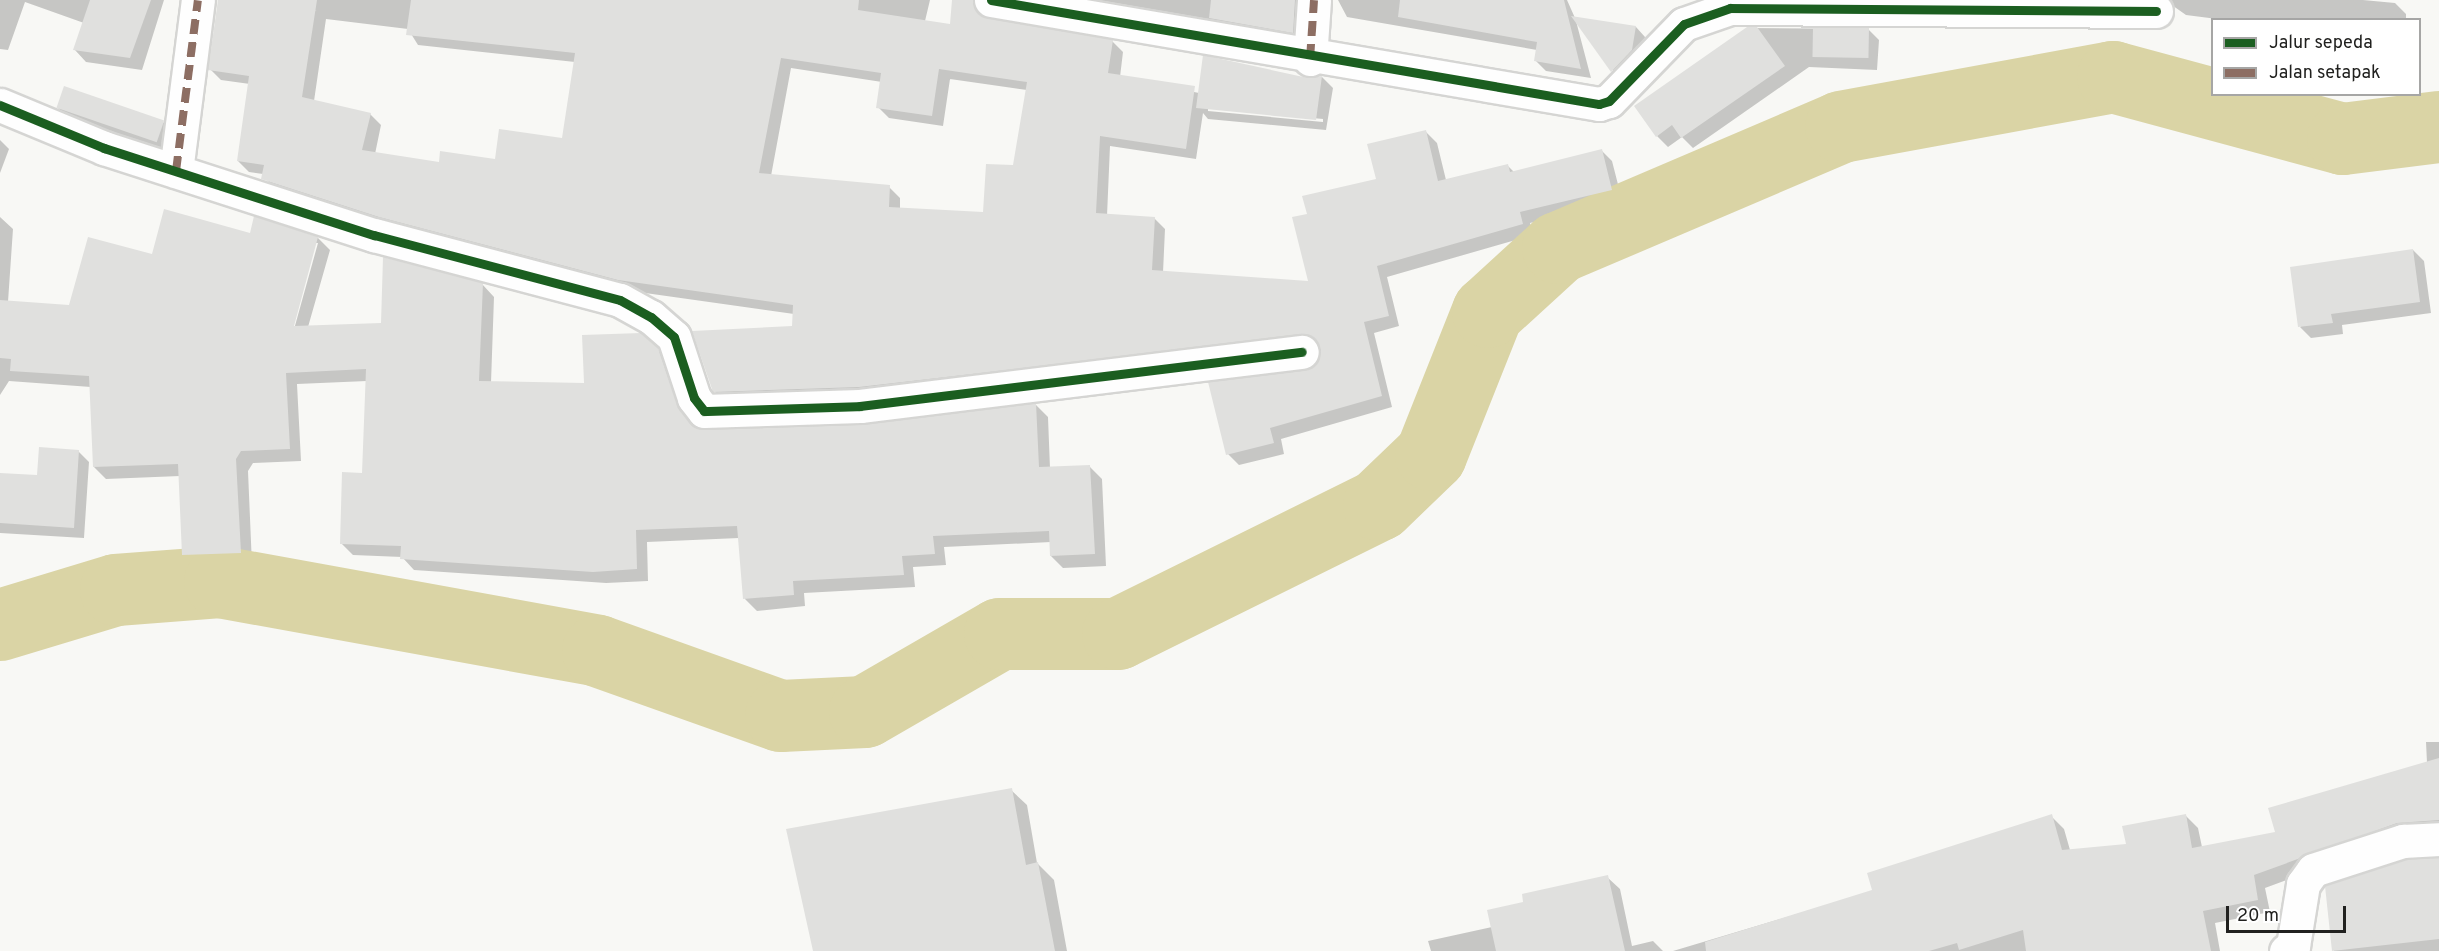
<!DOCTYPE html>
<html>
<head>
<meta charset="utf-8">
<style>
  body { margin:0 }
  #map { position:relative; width:2439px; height:951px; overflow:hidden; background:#f8f8f5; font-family:Overpass,sans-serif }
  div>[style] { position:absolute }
  .shadow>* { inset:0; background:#0003 }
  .river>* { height:72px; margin:-36px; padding:0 36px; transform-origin:36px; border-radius:36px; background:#dad4a5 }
  .building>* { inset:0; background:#e0e0de; transform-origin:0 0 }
  .roads { filter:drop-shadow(2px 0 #d5d5d3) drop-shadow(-2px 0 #d5d5d3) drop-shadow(0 2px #d5d5d3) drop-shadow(0 -2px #d5d5d3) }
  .minor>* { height:33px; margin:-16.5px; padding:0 16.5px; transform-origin:16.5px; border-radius:16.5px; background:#fefefe }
  .quiet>* { height:8px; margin-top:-4px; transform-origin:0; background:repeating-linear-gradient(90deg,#8d6e63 0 15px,transparent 0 23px) }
  .cycleway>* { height:9px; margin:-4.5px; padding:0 4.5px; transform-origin:4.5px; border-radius:4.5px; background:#1b5e20 }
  span { translate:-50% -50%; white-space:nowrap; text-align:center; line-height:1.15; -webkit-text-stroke:5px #fff; paint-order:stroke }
  .legend { position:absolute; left:2211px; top:18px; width:210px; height:78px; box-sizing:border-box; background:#fff; border:2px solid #a6a6a5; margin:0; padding:8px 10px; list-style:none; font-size:18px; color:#21211f }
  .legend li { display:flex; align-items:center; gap:12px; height:30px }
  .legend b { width:30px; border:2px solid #a6a6a5 }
  .scale { position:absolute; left:2226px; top:906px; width:120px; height:27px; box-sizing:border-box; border:3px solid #21211f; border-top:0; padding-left:8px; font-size:18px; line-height:21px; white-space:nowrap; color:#21211f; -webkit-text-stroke:4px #fff; paint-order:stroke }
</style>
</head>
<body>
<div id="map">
  <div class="shadow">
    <div style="clip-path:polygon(0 0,164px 0,142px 70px,86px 62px,75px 50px,84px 23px,25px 2px,8px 50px,0 49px)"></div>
    <div style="clip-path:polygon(evenodd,220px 0,930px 0,925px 21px,976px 29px,987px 20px,1112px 41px,1123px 52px,1120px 77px,1199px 93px,1322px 77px,1333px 88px,1326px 130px,1208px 119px,1203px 113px,1196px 159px,1110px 146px,1107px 216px,1154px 218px,1165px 229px,1163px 273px,1310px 283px,1309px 215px,1377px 180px,1426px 132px,1437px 143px,1446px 180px,1507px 165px,1514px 172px,1601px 150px,1612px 161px,1622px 200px,1530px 223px,1533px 235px,1387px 277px,1399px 326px,1374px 333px,1392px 407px,1281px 439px,1284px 454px,1239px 465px,1228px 454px,1314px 369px,1319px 346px,870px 398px,726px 402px,714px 391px,793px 328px,794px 314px,631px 291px,274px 189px,263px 174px,249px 172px,238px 161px,250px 84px,221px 80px,210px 69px,220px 0,326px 19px,408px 29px,418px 45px,575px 62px,563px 140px,497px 160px,440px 164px,375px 154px,381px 125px,370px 114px,314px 101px,326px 19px,220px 0,791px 68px,882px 82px,878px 107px,889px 118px,943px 126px,950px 79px,1027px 90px,1015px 167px,985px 213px,900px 209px,900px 198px,889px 187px,771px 176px,791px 68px,220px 0,1208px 108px,1323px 119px,1323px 122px,1208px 111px,1208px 108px)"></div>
    <div style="clip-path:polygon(1060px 0,1300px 0,1304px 43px)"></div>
    <div style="clip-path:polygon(1338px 0,1567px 0,1575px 18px,1636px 27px,1645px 37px,1641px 59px,1621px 80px,1576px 21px,1591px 78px,1546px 71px,1536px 61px,1537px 50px,1347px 17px)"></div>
    <div style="clip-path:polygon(2074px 0,2363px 0,2395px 3px,2406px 14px,2406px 20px,2225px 20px,2186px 15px,2169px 3px)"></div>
    <div style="clip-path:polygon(1748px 28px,1868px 29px,1879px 40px,1877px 70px,1809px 67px,1693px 148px,1682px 137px,1668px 147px,1657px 136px)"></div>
    <div style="clip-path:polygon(58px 108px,163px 122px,172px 131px,169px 154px,67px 117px)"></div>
    <div style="clip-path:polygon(0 140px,9px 149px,0 173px)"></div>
    <div style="clip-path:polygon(evenodd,0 217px,13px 229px,8px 302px,70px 307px,153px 256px,251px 234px,318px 238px,330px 250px,308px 327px,382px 324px,482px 284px,494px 297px,491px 383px,586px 385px,657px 349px,669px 361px,689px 420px,704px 431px,861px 426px,1036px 405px,1048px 417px,1050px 468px,1090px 467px,1102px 479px,1106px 566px,1063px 568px,1051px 556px,1051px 542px,944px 547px,946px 565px,913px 567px,915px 587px,804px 593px,805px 606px,757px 611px,745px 599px,739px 538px,647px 542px,648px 581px,606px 583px,414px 570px,402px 557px,353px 555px,341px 543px,363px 475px,367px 381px,297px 384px,301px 461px,253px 463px,248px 471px,252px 565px,196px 567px,184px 555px,180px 476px,106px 479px,94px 467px,91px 387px,9px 381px,0 395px,0 217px,315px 243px,318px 243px,293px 333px,290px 333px,315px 243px)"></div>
    <div style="clip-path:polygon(2413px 250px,2424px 261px,2431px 313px,2342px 325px,2343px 334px,2311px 338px,2300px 327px)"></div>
    <div style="clip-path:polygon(78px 451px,89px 462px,84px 538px,0 533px,0 474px,39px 477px)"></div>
    <div style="clip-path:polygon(2426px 742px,2439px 742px,2439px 836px,2410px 835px,2265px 888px,2270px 912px,2215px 923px,2220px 951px,1673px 951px,1874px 891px,2051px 816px,2064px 829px,2070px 850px,2128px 846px,2186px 816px,2198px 828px,2202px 847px,2277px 833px,2427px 763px)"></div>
    <div style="clip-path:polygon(1011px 790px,1027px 805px,1037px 863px,1054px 880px,1067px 951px,814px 951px)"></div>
    <div style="clip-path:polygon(2439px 859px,2439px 951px,2334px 951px,2326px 887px)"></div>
    <div style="clip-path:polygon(1607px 877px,1620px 889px,1632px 946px,1653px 941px,1663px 951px,1431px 951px,1428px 941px,1492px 927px,1525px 903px)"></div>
  </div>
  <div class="river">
    <div style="left:0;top:625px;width:121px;rotate:-16.8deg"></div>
    <div style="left:116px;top:590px;width:104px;rotate:-4.4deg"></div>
    <div style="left:220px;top:582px;width:384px;rotate:10.3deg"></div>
    <div style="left:598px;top:651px;width:194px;rotate:19.6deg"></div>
    <div style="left:781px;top:716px;width:84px;rotate:-2.7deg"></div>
    <div style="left:865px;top:712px;width:156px;rotate:-30deg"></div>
    <div style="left:1000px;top:634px;width:118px"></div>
    <div style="left:1118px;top:634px;width:291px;rotate:-26.3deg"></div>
    <div style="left:1379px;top:505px;width:72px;rotate:-43.9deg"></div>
    <div style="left:1431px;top:455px;width:154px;rotate:-68.3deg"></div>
    <div style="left:1488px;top:312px;width:95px;rotate:-42.4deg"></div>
    <div style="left:1558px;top:248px;width:308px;rotate:-23.1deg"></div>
    <div style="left:1841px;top:127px;width:277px;rotate:-10.4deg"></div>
    <div style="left:2113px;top:77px;width:238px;rotate:15.1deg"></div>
    <div style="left:2343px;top:139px;width:97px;rotate:-7.1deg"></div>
  </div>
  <div class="building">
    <div style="clip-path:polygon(90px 0,151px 0,130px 58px,73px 50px)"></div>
    <div style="clip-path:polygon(evenodd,218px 0,317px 0,302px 97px,371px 113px,362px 150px,439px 162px,440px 151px,495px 159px,499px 129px,562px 138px,575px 53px,406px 35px,411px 0,859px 0,858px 10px,950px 24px,952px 0,973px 0,979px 14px,988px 18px,1113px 40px,1108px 73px,1195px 86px,1186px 149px,1100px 136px,1096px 213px,1155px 217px,1152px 270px,1308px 281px,1292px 217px,1307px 214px,1302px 196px,1376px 179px,1367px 144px,1426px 130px,1438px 181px,1508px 164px,1510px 172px,1602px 149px,1612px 190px,1520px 212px,1523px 224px,1377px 266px,1389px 316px,1364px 322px,1382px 396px,1270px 428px,1274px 443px,1226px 455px,1208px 382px,1313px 367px,1321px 350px,1310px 335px,859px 387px,713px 392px,692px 331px,792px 326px,793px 305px,618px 280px,379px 217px,261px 179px,264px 165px,237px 161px,249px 76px,208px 70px,218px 0,781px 58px,881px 73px,876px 108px,932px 116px,939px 69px,1027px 82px,1013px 165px,986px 164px,983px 212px,889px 207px,890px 185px,759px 173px,781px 58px)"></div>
    <div style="clip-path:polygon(1211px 0,1295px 0,1293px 33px,1209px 18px)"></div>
    <div style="clip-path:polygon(1400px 0,1564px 0,1581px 69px,1534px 61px,1537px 42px,1398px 17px)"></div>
    <div style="clip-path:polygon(1571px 16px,1636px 26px,1632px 50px,1611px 72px)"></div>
    <div style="clip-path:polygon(1747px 27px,1757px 27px,1785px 66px,1681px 138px,1672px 125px,1656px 137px,1634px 106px)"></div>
    <div style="left:1813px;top:27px;width:56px;height:30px;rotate:1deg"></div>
    <div style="clip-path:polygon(1203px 55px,1308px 78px,1322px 76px,1316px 120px,1196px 108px)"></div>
    <div style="left:64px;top:86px;width:106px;height:23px;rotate:19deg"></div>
    <div style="clip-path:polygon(164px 209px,250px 233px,254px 216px,318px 237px,294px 326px,381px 323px,383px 257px,483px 283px,479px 381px,584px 383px,582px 335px,641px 333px,658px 348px,679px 409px,704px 430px,861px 425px,1036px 403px,1039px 467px,1090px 465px,1095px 554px,1050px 556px,1049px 531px,933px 536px,935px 554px,902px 556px,904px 575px,793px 581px,794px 595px,743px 599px,737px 526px,636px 530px,637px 569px,593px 572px,400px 559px,401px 546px,340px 544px,342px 472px,362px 473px,366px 369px,286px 373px,290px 449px,241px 451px,236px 459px,241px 553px,182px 555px,178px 464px,93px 467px,89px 376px,10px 371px,11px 359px,0 358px,0 300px,69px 305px,88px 237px,152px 254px)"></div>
    <div style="clip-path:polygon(2413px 249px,2420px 302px,2331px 314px,2333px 323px,2298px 327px,2290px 267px)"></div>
    <div style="clip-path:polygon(39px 447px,79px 450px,74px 528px,0 523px,0 473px,37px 475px)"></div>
    <div style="clip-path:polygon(2439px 758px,2439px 820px,2397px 823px,2254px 875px,2258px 900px,2203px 911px,2211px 951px,2026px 951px,2023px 930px,1959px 950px,1957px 943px,1929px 951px,1706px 951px,1705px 942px,1872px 890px,1867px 873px,2052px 814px,2062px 850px,2126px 844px,2122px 826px,2186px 814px,2192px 848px,2275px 832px,2268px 808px)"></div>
    <div style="clip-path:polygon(1012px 788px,1026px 865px,1038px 862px,1055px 951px,813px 951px,786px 829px)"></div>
    <div style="clip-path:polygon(2439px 858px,2439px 939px,2332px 951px,2325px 886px,2406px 860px)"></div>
    <div style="clip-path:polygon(1608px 875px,1625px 951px,1496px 951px,1487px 910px,1523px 902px,1522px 894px)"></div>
  </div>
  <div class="roads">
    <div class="minor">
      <div style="left:991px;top:0;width:617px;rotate:9.71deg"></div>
      <div style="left:1599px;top:104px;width:10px;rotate:-17deg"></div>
      <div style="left:1609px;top:101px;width:107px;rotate:-45.8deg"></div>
      <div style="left:1684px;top:24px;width:49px;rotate:-19.2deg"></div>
      <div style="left:1730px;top:8px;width:426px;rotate:0.4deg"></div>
      <div style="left:1310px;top:59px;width:59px;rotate:-86.1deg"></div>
      <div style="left:0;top:105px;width:113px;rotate:22.5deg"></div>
      <div style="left:104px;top:148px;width:284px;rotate:17.9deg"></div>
      <div style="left:374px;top:235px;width:254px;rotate:14.8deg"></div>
      <div style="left:620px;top:300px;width:35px;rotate:29deg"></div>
      <div style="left:651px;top:317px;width:30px;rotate:41deg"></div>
      <div style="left:674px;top:337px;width:64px;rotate:71.8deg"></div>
      <div style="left:694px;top:398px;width:16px;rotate:52deg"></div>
      <div style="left:704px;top:411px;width:156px;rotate:-1.8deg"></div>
      <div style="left:860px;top:406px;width:445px;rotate:-7deg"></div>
      <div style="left:176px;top:171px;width:172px;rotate:-82.7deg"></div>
      <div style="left:2286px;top:951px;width:9px;rotate:-36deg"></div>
      <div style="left:2293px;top:946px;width:63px;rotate:-80.8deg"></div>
      <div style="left:2303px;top:884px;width:17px;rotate:-54deg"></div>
      <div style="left:2313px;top:870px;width:95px;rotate:-17.9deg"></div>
      <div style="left:2403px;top:841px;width:36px;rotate:-3deg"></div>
    </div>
  </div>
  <div class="quiet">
    <div style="left:1310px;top:59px;width:59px;rotate:-86.1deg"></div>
    <div style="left:180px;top:173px;width:4px;rotate:-153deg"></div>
    <div style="left:176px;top:171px;width:172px;rotate:-82.7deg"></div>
  </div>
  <div class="cycleway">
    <div style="left:991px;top:0;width:617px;rotate:9.71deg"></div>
    <div style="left:1599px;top:104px;width:10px;rotate:-17deg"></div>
    <div style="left:1609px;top:101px;width:107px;rotate:-45.8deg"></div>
    <div style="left:1684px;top:24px;width:49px;rotate:-19.2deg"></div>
    <div style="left:1730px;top:8px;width:426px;rotate:0.4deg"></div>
    <div style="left:0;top:105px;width:113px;rotate:22.5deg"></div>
    <div style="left:104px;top:148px;width:284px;rotate:17.9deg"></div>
    <div style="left:374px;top:235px;width:254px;rotate:14.8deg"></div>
    <div style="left:620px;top:300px;width:35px;rotate:29deg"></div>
    <div style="left:651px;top:317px;width:30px;rotate:41deg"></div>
    <div style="left:674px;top:337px;width:64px;rotate:71.8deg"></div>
    <div style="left:694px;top:398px;width:16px;rotate:52deg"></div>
    <div style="left:704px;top:411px;width:156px;rotate:-1.8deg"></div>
    <div style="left:860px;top:406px;width:445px;rotate:-7deg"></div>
  </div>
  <ul class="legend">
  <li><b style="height:8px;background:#1b5e20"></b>Jalur sepeda</li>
  <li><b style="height:8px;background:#8d6e63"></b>Jalan setapak</li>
  </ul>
  <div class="scale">20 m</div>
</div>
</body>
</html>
